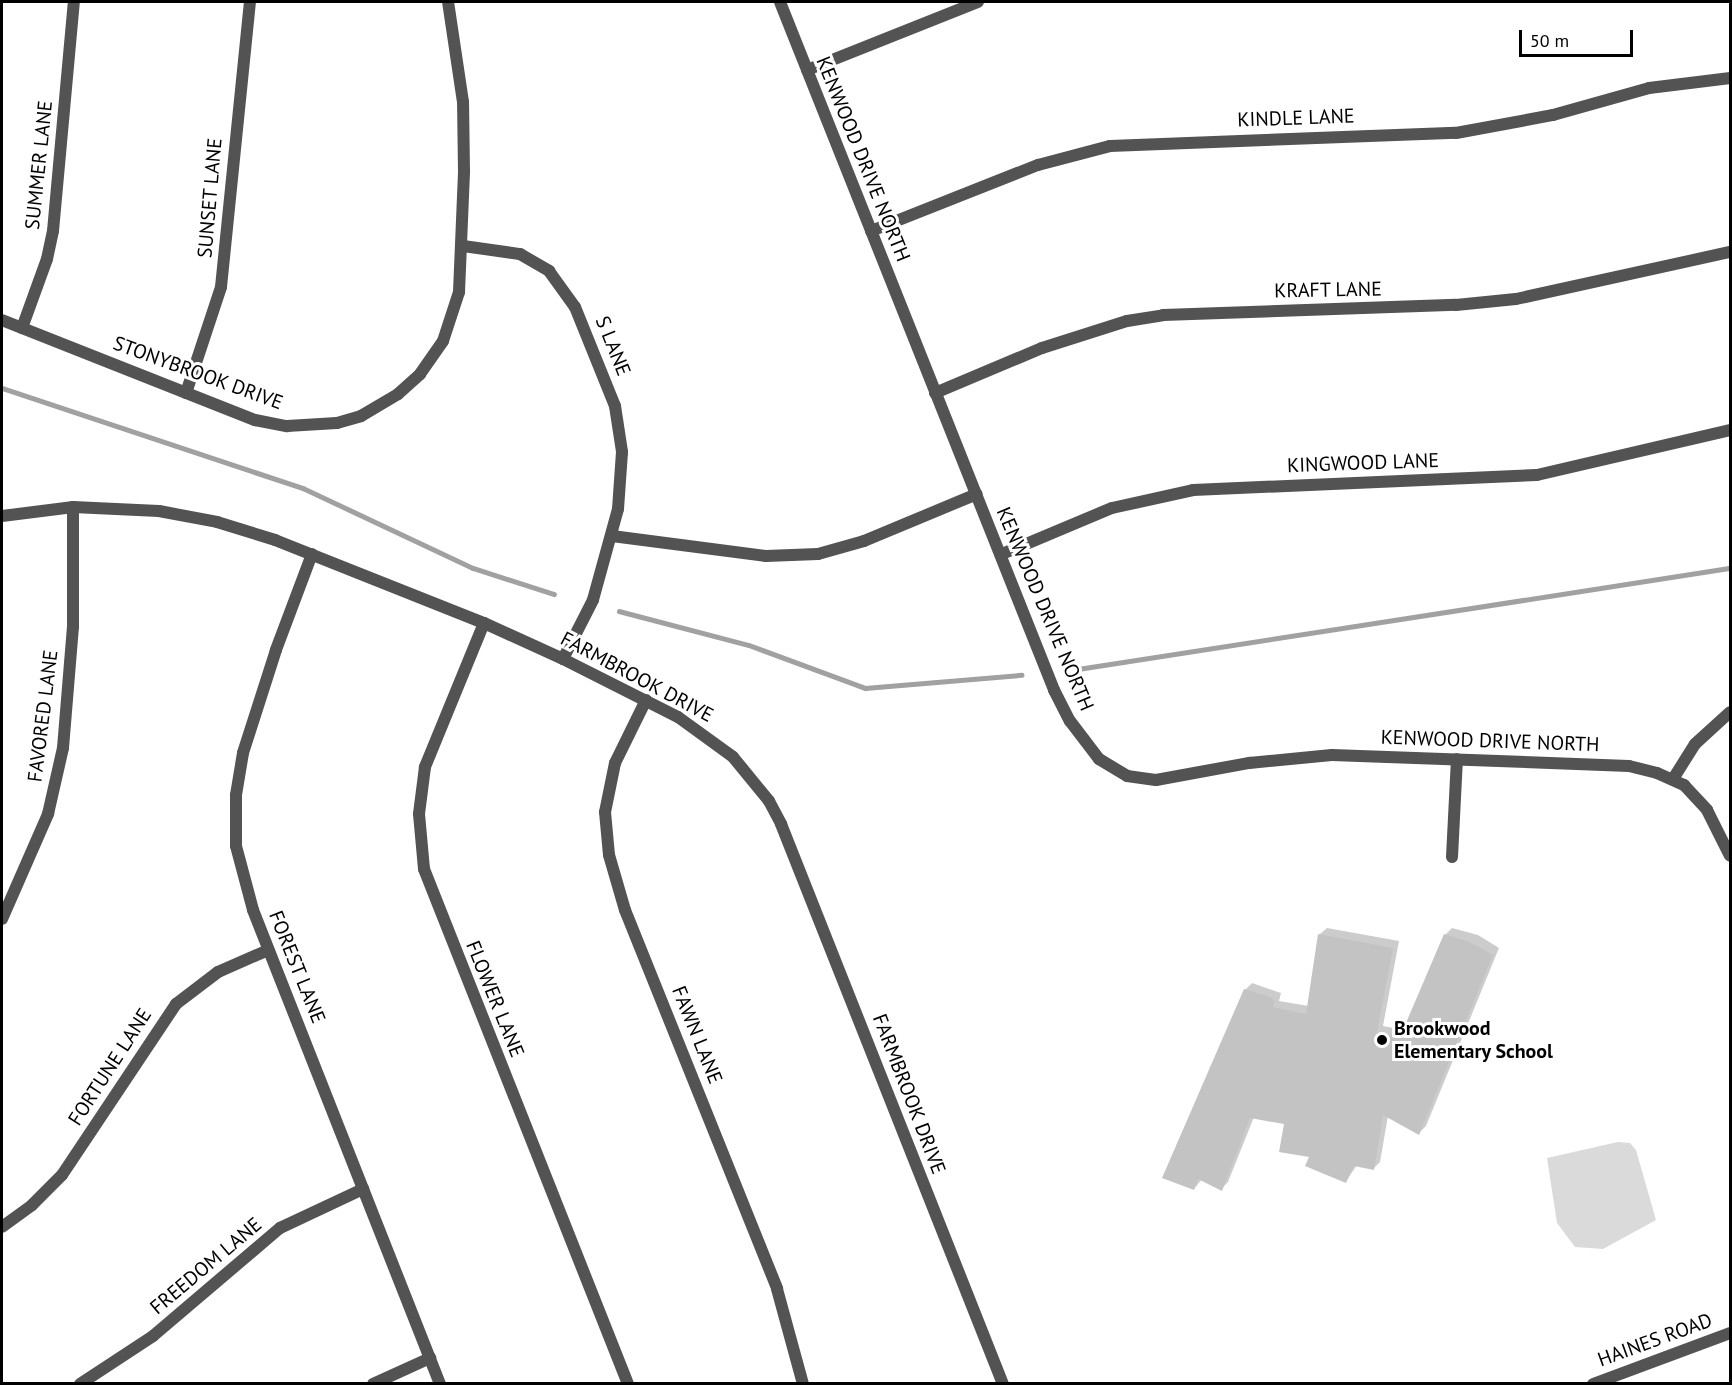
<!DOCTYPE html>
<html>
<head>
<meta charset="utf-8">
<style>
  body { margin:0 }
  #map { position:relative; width:1732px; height:1385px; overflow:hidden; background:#fff; font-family:"PT Sans",sans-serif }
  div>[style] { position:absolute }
  .green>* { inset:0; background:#dadada }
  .shadow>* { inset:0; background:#0003 }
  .stream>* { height:4.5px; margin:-2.25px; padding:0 2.25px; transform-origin:2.25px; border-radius:2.25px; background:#a1a1a1 }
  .building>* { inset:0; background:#c3c3c3 }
  .minor>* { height:12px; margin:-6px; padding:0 6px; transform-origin:6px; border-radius:6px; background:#535353 }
  .tertiary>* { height:12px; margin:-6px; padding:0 6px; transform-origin:6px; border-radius:6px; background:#535353 }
  .dots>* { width:16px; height:16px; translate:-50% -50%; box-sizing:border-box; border:3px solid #fff; border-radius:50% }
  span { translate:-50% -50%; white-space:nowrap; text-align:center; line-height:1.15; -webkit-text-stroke:6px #fff; paint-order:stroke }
  .street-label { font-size:20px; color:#000 }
  .poi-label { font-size:20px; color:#000; font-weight:700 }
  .left { translate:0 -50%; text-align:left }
  .frame { position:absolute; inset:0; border:3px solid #000; pointer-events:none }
  .scale { position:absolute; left:1519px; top:30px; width:114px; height:27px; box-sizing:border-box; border:3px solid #000; border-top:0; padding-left:8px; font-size:18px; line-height:21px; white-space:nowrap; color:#000; -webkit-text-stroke:4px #fff; paint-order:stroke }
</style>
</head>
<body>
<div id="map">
  <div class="green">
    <div style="clip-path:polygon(1618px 1142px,1630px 1143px,1636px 1150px,1656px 1220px,1603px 1249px,1575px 1247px,1557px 1223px,1547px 1158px)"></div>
  </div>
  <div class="shadow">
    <div style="clip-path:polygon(1327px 928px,1399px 941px,1383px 1026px,1404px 1030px,1445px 935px,1452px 928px,1478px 935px,1499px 948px,1426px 1126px,1419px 1133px,1388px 1116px,1380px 1162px,1374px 1168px,1357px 1165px,1346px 1181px,1311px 1156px,1286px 1123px,1254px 1117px,1228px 1182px,1221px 1189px,1202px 1179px,1194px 1189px,1245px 990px,1252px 983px,1281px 993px,1279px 1001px,1309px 1006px,1320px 934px)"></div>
  </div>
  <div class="stream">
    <div style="left:2px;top:388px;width:317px;rotate:18.4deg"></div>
    <div style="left:303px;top:488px;width:188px;rotate:25.2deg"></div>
    <div style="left:473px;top:568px;width:85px;rotate:17.8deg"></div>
    <div style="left:619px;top:611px;width:134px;rotate:14.7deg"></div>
    <div style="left:749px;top:645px;width:124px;rotate:20.3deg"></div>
    <div style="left:865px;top:688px;width:157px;rotate:-4.8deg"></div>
    <div style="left:1078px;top:669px;width:660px;rotate:-8.81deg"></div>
  </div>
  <div class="building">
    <div style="clip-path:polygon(1318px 934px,1393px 948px,1377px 1032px,1400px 1037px,1444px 934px,1470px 942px,1493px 955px,1419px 1135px,1383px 1115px,1374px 1170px,1354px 1166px,1346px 1183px,1305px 1166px,1309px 1157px,1279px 1152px,1284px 1124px,1250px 1118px,1222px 1191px,1198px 1179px,1194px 1190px,1162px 1178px,1244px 989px,1270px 997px,1275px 1001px,1273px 1007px,1306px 1014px)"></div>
  </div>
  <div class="minor">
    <div style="left:780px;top:2px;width:741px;rotate:68.28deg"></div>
    <div style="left:1054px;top:690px;width:35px;rotate:63deg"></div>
    <div style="left:1070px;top:721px;width:48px;rotate:52.7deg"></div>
    <div style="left:1099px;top:759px;width:33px;rotate:31deg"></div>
    <div style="left:1127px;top:776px;width:29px;rotate:8deg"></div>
    <div style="left:1156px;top:780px;width:95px;rotate:-10.4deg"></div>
    <div style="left:1249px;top:763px;width:83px;rotate:-5.5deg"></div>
    <div style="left:1332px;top:755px;width:297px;rotate:2.1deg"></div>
    <div style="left:1629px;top:766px;width:29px;rotate:14deg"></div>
    <div style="left:1657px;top:773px;width:30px;rotate:24deg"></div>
    <div style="left:1684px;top:785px;width:34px;rotate:47deg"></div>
    <div style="left:1707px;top:810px;width:51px;rotate:63.4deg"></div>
    <div style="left:807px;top:70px;width:184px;rotate:-21.7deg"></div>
    <div style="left:871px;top:231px;width:180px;rotate:-21.6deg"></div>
    <div style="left:1038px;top:165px;width:74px;rotate:-14.8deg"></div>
    <div style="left:1110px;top:146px;width:346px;rotate:-2.2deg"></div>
    <div style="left:1456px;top:133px;width:99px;rotate:-10.5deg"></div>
    <div style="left:1553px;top:115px;width:100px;rotate:-15.7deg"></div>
    <div style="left:1649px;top:88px;width:82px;rotate:-7deg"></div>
    <div style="left:463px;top:246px;width:58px;rotate:8deg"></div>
    <div style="left:520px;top:254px;width:34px;rotate:30deg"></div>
    <div style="left:549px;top:271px;width:44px;rotate:54.2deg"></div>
    <div style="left:575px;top:307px;width:107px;rotate:68deg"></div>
    <div style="left:615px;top:406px;width:47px;rotate:81.3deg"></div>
    <div style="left:622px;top:452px;width:57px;rotate:94deg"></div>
    <div style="left:618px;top:509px;width:94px;rotate:105.4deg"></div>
    <div style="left:593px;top:600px;width:66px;rotate:117deg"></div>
    <div style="left:2px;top:320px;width:272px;rotate:21.6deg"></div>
    <div style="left:255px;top:420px;width:33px;rotate:11deg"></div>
    <div style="left:287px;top:426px;width:50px;rotate:-3.4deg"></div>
    <div style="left:337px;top:423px;width:25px;rotate:-16deg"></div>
    <div style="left:361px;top:416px;width:43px;rotate:-30.7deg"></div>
    <div style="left:398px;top:394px;width:30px;rotate:-42deg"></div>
    <div style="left:420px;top:374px;width:40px;rotate:-55.1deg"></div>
    <div style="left:443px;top:341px;width:52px;rotate:-71.9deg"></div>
    <div style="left:459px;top:292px;width:121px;rotate:-87.6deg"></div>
    <div style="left:464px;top:171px;width:69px;rotate:-90.8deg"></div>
    <div style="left:463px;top:102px;width:101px;rotate:-98.5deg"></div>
    <div style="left:22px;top:328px;width:73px;rotate:-70.1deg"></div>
    <div style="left:47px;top:259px;width:29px;rotate:-78deg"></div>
    <div style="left:53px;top:231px;width:230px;rotate:-84.8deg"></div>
    <div style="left:186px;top:393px;width:112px;rotate:-71.7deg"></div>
    <div style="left:221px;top:287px;width:286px;rotate:-84.2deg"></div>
    <div style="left:935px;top:393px;width:116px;rotate:-22.8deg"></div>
    <div style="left:1042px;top:348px;width:89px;rotate:-17.6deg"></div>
    <div style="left:1127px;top:321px;width:36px;rotate:-9deg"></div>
    <div style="left:1163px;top:315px;width:293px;rotate:-2deg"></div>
    <div style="left:1456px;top:305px;width:60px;rotate:-5.7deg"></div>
    <div style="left:1516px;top:299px;width:219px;rotate:-12.4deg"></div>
    <div style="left:2px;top:516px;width:72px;rotate:-7.2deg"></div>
    <div style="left:73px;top:507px;width:86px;rotate:2.7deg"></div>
    <div style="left:159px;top:511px;width:59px;rotate:10.7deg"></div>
    <div style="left:217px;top:522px;width:61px;rotate:17.2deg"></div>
    <div style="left:275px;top:540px;width:225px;rotate:21.7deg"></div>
    <div style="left:484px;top:623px;width:87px;rotate:24.5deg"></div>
    <div style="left:563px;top:659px;width:129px;rotate:26.8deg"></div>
    <div style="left:678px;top:717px;width:68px;rotate:36deg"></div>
    <div style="left:733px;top:757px;width:57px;rotate:50.7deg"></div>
    <div style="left:769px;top:801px;width:26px;rotate:62deg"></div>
    <div style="left:781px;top:824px;width:602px;rotate:68.38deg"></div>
    <div style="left:612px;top:536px;width:155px;rotate:7.4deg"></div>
    <div style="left:766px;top:556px;width:52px;rotate:-2.2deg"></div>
    <div style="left:818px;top:554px;width:48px;rotate:-15.8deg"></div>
    <div style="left:864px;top:541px;width:122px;rotate:-22.6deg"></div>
    <div style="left:312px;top:554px;width:103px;rotate:110.6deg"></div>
    <div style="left:276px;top:650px;width:108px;rotate:107.8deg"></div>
    <div style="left:243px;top:753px;width:43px;rotate:99.5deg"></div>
    <div style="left:236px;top:795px;width:51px;rotate:90deg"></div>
    <div style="left:236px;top:846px;width:66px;rotate:75.1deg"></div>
    <div style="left:253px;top:910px;width:510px;rotate:68.47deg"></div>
    <div style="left:1002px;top:554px;width:119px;rotate:-22.7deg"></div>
    <div style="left:1112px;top:508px;width:83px;rotate:-12.5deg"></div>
    <div style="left:1193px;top:490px;width:344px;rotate:-2.5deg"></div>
    <div style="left:1537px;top:475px;width:198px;rotate:-13.1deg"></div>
    <div style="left:484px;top:623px;width:156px;rotate:112.3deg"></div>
    <div style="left:425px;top:767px;width:47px;rotate:97.3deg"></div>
    <div style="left:419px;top:814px;width:55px;rotate:84.8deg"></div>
    <div style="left:424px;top:869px;width:554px;rotate:68.39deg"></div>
    <div style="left:646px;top:700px;width:70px;rotate:116.2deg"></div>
    <div style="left:615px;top:763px;width:50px;rotate:101.5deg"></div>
    <div style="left:605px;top:812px;width:43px;rotate:84.7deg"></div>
    <div style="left:609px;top:855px;width:57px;rotate:73.8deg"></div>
    <div style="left:625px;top:910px;width:408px;rotate:68.1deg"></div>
    <div style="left:777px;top:1289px;width:98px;rotate:74.7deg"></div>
    <div style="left:1673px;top:779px;width:41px;rotate:-57.8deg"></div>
    <div style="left:1695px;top:744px;width:47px;rotate:-42.4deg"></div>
    <div style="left:1452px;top:857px;width:98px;rotate:-87.1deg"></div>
    <div style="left:2px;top:919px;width:115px;rotate:-66.3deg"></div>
    <div style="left:48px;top:814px;width:68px;rotate:-77.2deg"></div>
    <div style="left:63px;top:748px;width:121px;rotate:-85.3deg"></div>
    <div style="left:73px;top:627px;width:120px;rotate:-90deg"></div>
    <div style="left:2px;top:1227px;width:37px;rotate:-36deg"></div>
    <div style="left:32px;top:1205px;width:42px;rotate:-45deg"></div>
    <div style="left:62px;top:1175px;width:206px;rotate:-56.3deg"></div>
    <div style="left:176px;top:1004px;width:53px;rotate:-37.3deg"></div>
    <div style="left:218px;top:972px;width:55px;rotate:-23.7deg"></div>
    <div style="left:80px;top:1384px;width:87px;rotate:-33.3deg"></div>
    <div style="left:153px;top:1336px;width:167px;rotate:-40.4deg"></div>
    <div style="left:280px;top:1228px;width:92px;rotate:-25.2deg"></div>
    <div style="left:373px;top:1384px;width:63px;rotate:-24.5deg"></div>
  </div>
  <div class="tertiary">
    <div style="left:1593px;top:1384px;width:146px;rotate:-20.4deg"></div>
  </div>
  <div class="dots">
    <div style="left:1382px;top:1040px;background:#000"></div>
  </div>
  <div class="street-label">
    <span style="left:1296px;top:118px;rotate:-2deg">KINDLE LANE</span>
    <span style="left:863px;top:159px;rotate:68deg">KENWOOD DRIVE NORTH</span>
    <span style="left:39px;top:165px;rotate:-84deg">SUMMER LANE</span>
    <span style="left:210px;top:198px;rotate:-85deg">SUNSET LANE</span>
    <span style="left:1328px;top:290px;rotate:-1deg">KRAFT LANE</span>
    <span style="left:613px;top:346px;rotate:68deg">S LANE</span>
    <span style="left:198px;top:373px;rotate:20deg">STONYBROOK DRIVE</span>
    <span style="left:1363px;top:463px;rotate:-2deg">KINGWOOD LANE</span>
    <span style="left:1045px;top:609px;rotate:67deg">KENWOOD DRIVE NORTH</span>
    <span style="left:637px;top:677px;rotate:28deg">FARMBROOK DRIVE</span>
    <span style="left:43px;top:716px;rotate:-83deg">FAVORED LANE</span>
    <span style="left:1490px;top:741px;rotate:2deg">KENWOOD DRIVE NORTH</span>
    <span style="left:297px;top:967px;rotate:68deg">FOREST LANE</span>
    <span style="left:495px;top:999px;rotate:68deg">FLOWER LANE</span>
    <span style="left:697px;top:1035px;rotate:68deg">FAWN LANE</span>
    <span style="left:110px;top:1067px;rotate:-57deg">FORTUNE LANE</span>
    <span style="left:909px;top:1094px;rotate:69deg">FARMBROOK DRIVE</span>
    <span style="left:206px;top:1266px;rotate:-40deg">FREEDOM LANE</span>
    <span style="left:1655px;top:1340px;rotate:-20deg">HAINES ROAD</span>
  </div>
  <div class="poi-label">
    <span class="left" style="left:1394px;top:1040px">Brookwood<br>Elementary School</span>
  </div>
  <div class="frame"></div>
  <div class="scale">50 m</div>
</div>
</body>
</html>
